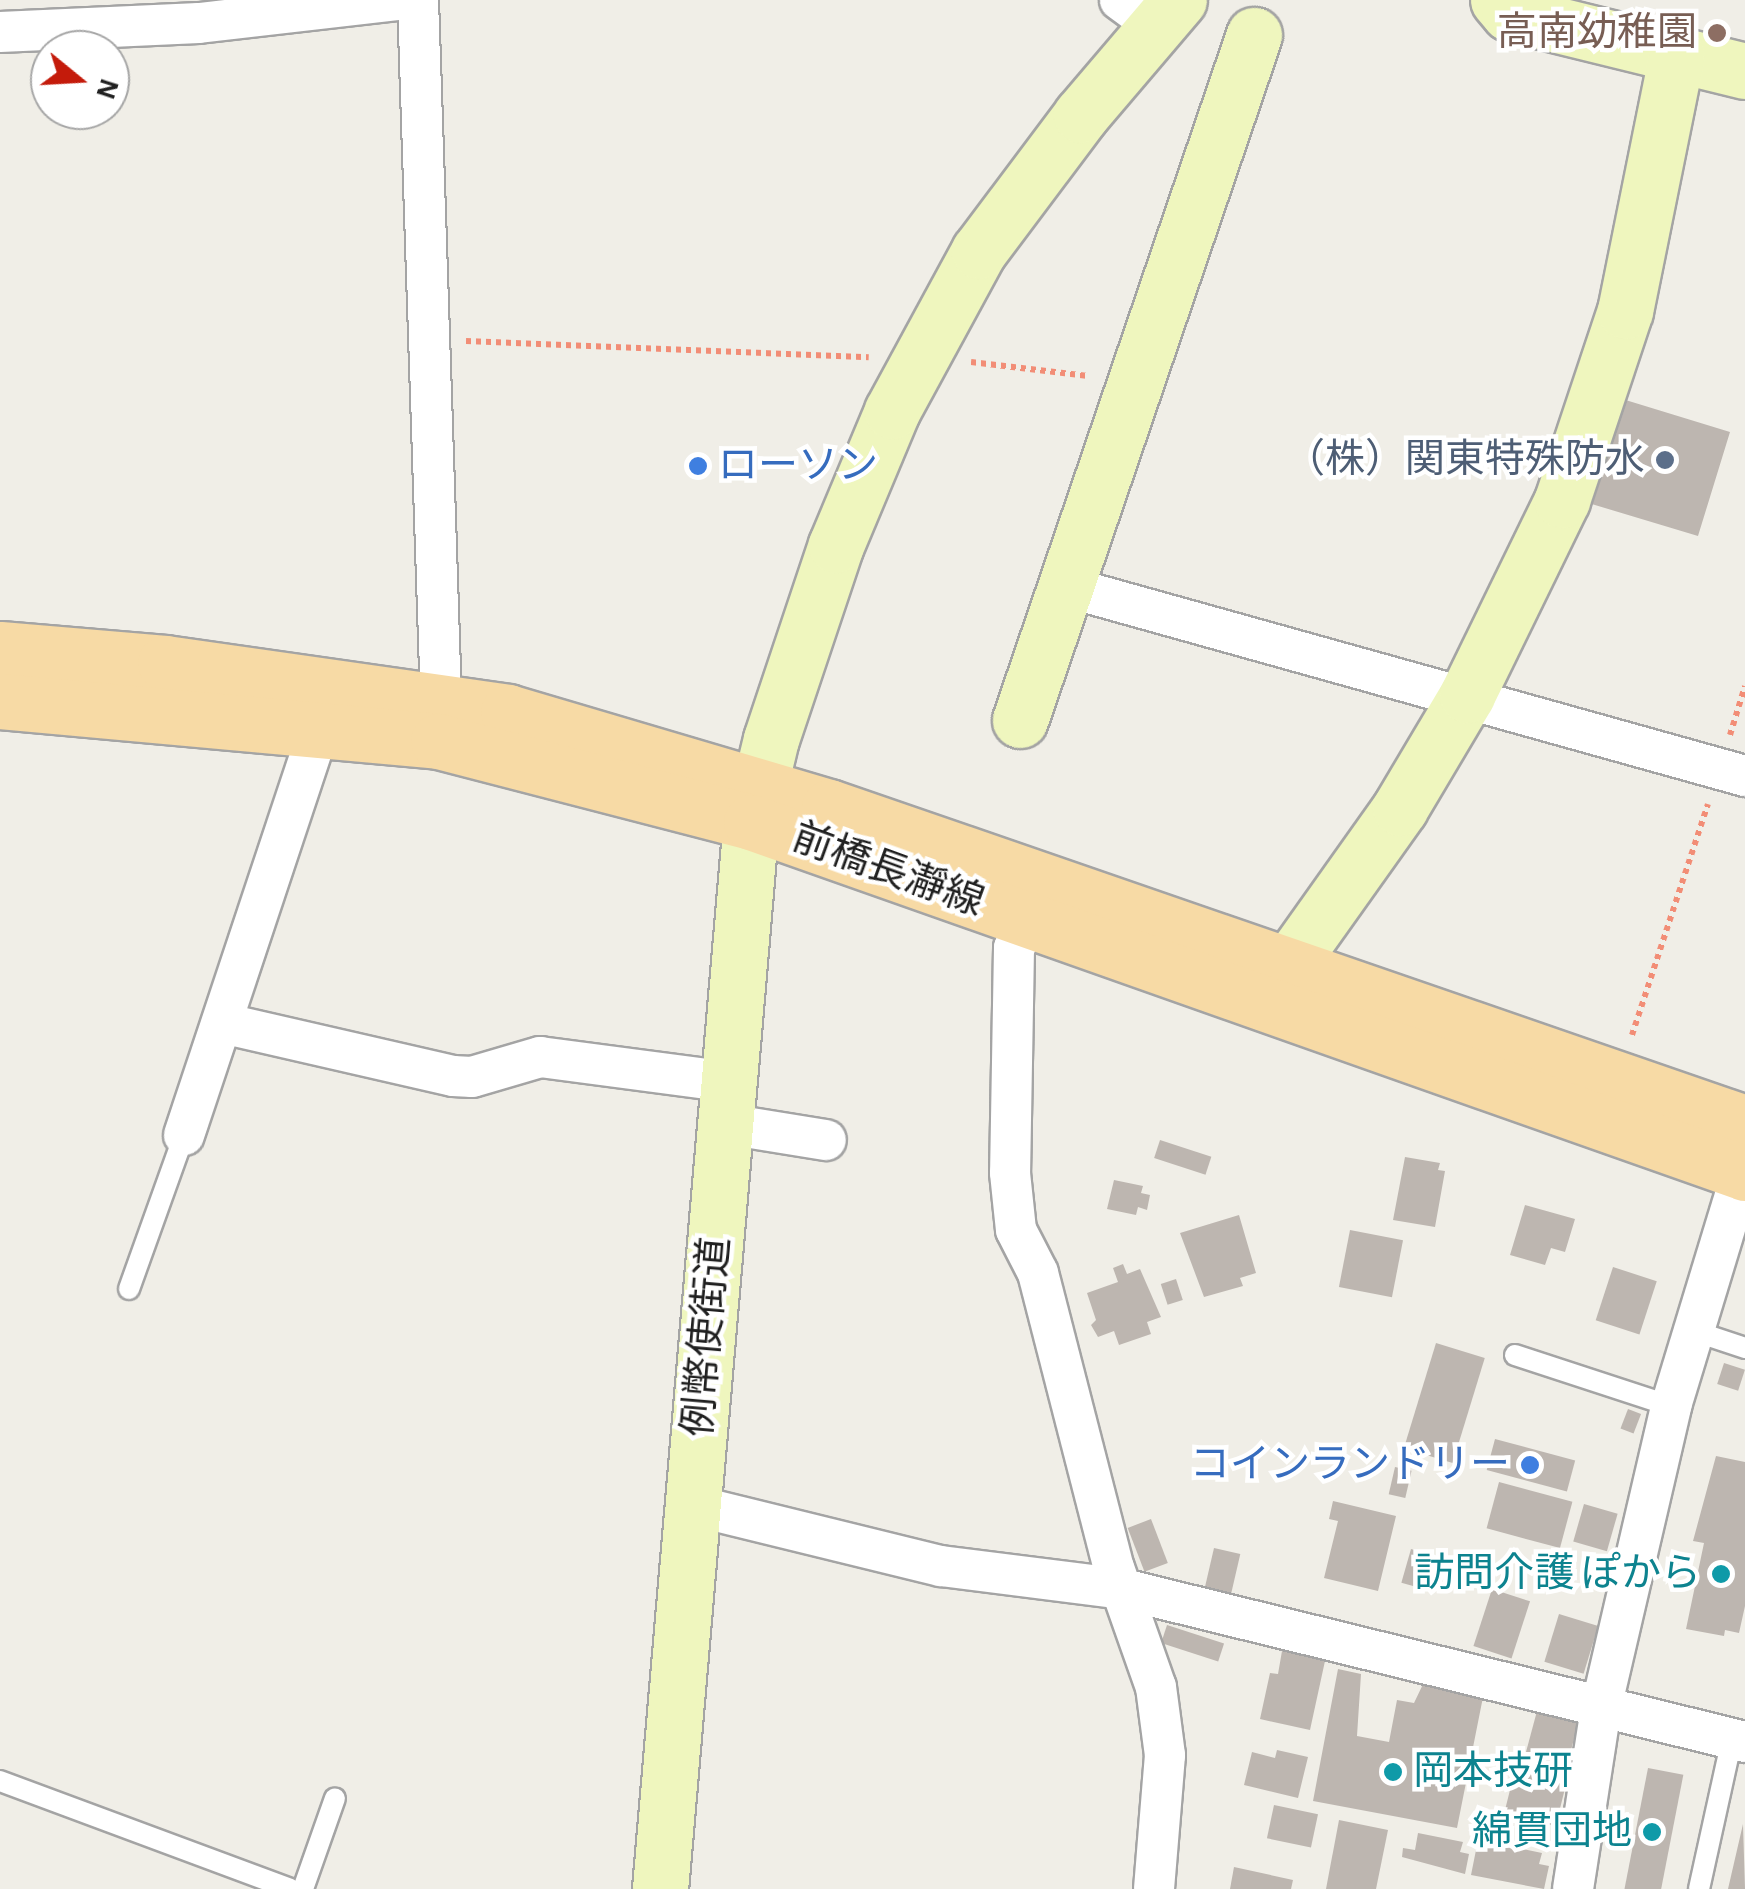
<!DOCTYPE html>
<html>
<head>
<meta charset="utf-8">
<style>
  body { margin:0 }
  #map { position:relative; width:1745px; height:1889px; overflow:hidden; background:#f0eee7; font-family:"Alegreya Sans","Noto Sans JP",sans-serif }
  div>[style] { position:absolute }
  .building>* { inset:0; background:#bdb6b0; transform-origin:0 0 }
  .path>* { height:6px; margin-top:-3px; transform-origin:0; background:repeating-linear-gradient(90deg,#f28d76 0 5px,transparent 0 10px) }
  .roads { filter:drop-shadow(2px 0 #a4a4a4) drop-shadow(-2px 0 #a4a4a4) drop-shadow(0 2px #a4a4a4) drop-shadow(0 -2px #a4a4a4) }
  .lane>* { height:20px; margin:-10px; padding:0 10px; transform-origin:10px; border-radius:10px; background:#fff }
  .street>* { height:40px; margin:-20px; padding:0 20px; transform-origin:20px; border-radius:20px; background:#fff }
  .secondary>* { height:55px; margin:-27.5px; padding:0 27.5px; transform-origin:27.5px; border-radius:27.5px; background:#eff6be }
  .primary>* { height:55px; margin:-27.5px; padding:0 27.5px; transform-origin:27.5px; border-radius:27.5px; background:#f7daa5 }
  .dots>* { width:28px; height:28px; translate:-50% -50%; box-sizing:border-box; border:5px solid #fff; border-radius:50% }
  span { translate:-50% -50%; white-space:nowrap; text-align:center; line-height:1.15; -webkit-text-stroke:9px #fff; paint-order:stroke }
  .education-label { font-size:40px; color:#785e54 }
  .right { translate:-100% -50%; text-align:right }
  .service-label { font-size:40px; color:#4e5e75 }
  .shop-label { font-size:40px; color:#366cbe }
  .left { translate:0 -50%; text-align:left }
  .street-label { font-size:40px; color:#202020 }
  .culture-label { font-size:40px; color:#0d838f }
  .north { position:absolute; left:30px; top:30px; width:100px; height:100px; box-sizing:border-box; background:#fff; border:2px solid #a6a6a6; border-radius:50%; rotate:108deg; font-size:28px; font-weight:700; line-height:40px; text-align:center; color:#202020 }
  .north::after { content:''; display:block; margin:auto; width:35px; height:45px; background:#c41b0b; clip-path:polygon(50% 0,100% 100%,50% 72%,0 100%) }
</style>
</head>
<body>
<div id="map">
  <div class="building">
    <div style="clip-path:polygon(1619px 398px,1730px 432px,1698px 536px,1585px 502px,1593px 474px,1603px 477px)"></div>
    <div style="left:1160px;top:1140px;width:54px;height:19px;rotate:18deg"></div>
    <div style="clip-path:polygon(1405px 1157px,1440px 1163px,1438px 1170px,1445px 1171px,1435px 1227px,1393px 1220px)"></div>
    <div style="clip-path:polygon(1114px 1180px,1143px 1186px,1141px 1193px,1150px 1195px,1147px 1210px,1138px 1207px,1136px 1215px,1107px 1209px)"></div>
    <div style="clip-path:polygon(1525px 1205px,1575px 1219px,1565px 1252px,1551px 1248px,1545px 1265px,1510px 1255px)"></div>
    <div style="clip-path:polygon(1239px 1215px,1256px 1273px,1240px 1278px,1243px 1286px,1204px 1297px,1180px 1233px)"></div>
    <div style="left:1350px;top:1230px;width:54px;height:58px;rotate:11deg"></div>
    <div style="clip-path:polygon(1123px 1264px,1127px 1274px,1140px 1269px,1161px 1317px,1147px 1322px,1151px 1334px,1119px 1345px,1114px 1331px,1098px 1337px,1091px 1325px,1096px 1320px,1087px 1293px,1118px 1282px,1113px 1268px)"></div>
    <div style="left:1613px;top:1267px;width:46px;height:56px;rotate:18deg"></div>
    <div style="left:1176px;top:1279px;width:22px;height:16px;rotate:72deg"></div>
    <div style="left:1436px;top:1343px;width:51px;height:110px;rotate:17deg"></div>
    <div style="left:1724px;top:1363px;width:22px;height:22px;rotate:18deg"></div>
    <div style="left:1628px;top:1409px;width:14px;height:21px;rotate:21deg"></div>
    <div style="left:1495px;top:1439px;width:83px;height:32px;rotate:15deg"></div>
    <div style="clip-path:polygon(1716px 1456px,1745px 1462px,1745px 1606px,1739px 1633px,1725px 1630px,1724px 1636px,1686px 1629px,1704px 1543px,1693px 1541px)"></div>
    <div style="left:1395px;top:1467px;width:17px;height:28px;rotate:13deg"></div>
    <div style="left:1499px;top:1482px;width:76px;height:48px;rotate:15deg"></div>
    <div style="clip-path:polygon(1333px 1501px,1396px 1516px,1378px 1591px,1324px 1578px,1338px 1521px,1329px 1519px)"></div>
    <div style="left:1584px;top:1504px;width:35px;height:39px;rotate:16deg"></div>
    <div style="left:1151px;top:1519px;width:47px;height:25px;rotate:69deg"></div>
    <div style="left:1214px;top:1548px;width:27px;height:48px;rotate:13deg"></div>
    <div style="left:1411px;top:1549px;width:15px;height:35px;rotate:16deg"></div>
    <div style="left:1492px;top:1589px;width:40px;height:60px;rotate:18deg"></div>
    <div style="left:1559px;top:1614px;width:41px;height:50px;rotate:17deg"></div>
    <div style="left:1167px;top:1625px;width:60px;height:19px;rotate:18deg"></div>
    <div style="clip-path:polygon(1282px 1651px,1325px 1661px,1310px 1730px,1260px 1719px,1270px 1673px,1278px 1674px)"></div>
    <div style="clip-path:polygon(1338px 1669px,1361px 1674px,1357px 1736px,1389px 1742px,1397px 1700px,1414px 1703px,1425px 1680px,1484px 1692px,1457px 1828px,1313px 1801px)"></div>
    <div style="left:1537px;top:1711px;width:43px;height:49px;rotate:15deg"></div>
    <div style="clip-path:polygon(1277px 1750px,1308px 1757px,1298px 1798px,1244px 1785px,1252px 1752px,1275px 1758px)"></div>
    <div style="left:1516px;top:1766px;width:53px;height:49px;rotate:14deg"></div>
    <div style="left:1648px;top:1768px;width:36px;height:124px;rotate:11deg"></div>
    <div style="left:1274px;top:1805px;width:45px;height:34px;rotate:12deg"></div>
    <div style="clip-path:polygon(1339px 1820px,1388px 1830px,1376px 1889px,1326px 1889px)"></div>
    <div style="clip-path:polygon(1743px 1824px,1745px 1889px,1728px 1889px)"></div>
    <div style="clip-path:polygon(1418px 1833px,1463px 1842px,1460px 1852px,1469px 1854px,1465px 1874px,1402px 1857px,1403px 1848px,1415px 1850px)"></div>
    <div style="clip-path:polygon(1478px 1840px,1542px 1853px,1539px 1864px,1549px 1866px,1544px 1889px,1471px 1875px)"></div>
    <div style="clip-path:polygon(1234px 1867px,1293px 1880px,1291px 1889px,1230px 1889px)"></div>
  </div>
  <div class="path">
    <div style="left:466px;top:341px;width:403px;rotate:2.3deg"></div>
    <div style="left:971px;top:362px;width:118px;rotate:6.8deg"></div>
    <div style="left:1730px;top:735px;width:51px;rotate:-73deg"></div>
    <div style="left:1632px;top:1035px;width:243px;rotate:-71.8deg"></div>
  </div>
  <div class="roads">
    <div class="lane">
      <div style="left:129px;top:1289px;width:164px;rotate:-70.3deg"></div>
      <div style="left:1694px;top:1331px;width:54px;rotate:18.4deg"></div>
      <div style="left:1515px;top:1355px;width:164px;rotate:18.1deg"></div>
      <div style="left:0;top:1781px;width:309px;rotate:20.4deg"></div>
      <div style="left:303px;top:1889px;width:96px;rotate:-70.6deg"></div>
      <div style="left:1699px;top:1889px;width:154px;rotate:-77.6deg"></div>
    </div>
    <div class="street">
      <div style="left:418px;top:0;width:702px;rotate:88.12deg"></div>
      <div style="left:1120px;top:0;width:42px;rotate:36.3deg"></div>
      <div style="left:0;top:32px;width:199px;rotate:-2.6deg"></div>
      <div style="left:199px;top:23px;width:199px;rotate:-6.6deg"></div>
      <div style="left:1064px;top:586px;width:707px;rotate:15.59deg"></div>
      <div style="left:1030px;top:921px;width:31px;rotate:121deg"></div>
      <div style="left:1014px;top:948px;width:225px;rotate:91deg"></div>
      <div style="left:1010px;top:1173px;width:57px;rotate:84deg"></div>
      <div style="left:1016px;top:1230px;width:48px;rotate:62.9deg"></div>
      <div style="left:1038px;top:1273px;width:305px;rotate:75.6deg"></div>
      <div style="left:1114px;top:1568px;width:126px;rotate:70.6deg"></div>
      <div style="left:1156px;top:1687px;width:69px;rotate:82.5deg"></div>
      <div style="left:1165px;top:1755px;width:134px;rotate:94.7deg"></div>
      <div style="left:222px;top:1023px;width:237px;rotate:12.9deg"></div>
      <div style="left:453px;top:1076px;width:19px;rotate:3deg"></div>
      <div style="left:472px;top:1077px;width:71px;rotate:-16.4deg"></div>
      <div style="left:540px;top:1057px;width:192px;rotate:7.5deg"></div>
      <div style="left:726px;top:1124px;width:101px;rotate:9.1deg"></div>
      <div style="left:184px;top:1135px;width:431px;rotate:-71.6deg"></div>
      <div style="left:696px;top:1506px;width:252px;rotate:13.8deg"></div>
      <div style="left:941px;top:1566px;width:183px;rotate:7.2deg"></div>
      <div style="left:1123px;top:1589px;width:641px;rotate:13.82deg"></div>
      <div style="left:1573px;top:1889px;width:183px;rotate:-81.2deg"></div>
      <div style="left:1601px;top:1708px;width:310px;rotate:-76.9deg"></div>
      <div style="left:1671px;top:1406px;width:245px;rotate:-73.1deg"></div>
    </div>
    <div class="secondary">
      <div style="left:1498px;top:0;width:17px;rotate:50deg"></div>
      <div style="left:1509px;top:13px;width:243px;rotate:13.8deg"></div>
      <div style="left:1020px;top:720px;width:724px;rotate:-71.14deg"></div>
      <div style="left:1290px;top:963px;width:190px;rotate:-54.6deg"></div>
      <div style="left:1400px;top:808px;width:131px;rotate:-59.3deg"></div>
      <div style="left:1467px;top:695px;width:217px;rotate:-64deg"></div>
      <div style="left:1562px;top:500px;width:199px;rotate:-71.6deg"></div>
      <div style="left:1625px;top:311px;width:262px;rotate:-78.6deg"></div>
      <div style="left:660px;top:1889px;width:1071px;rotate:-85.13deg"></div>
      <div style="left:751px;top:822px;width:85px;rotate:-76.5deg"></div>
      <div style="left:771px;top:739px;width:205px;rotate:-71.5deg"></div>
      <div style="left:836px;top:545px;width:145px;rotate:-67.3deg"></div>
      <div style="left:892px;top:411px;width:182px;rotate:-61.5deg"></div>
      <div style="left:979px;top:251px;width:170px;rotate:-53.1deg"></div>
      <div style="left:1081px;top:115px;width:151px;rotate:-49.6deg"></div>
    </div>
    <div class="primary">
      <div style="left:0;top:649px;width:166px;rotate:4.8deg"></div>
      <div style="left:165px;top:663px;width:346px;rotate:8.1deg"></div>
      <div style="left:508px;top:712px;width:335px;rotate:16.5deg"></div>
      <div style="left:829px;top:807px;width:969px;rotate:19.03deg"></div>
      <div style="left:0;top:701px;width:440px;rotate:5.2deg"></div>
      <div style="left:438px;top:741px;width:323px;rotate:14.5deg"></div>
      <div style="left:751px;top:822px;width:1054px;rotate:19.45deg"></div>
    </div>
  </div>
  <div class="dots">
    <div style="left:1717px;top:33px;background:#8d6e63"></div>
    <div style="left:1665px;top:460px;background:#5c6f8a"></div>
    <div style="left:698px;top:466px;background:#3f7fe0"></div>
    <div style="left:1530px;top:1465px;background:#3f7fe0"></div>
    <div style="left:1721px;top:1574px;background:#0f9aa8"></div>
    <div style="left:1393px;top:1772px;background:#0f9aa8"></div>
    <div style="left:1652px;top:1832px;background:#0f9aa8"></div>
  </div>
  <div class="education-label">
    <span class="right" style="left:1697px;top:33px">高南幼稚園</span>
  </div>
  <div class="service-label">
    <span class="right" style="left:1645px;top:460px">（株）関東特殊防水</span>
  </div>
  <div class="shop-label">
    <span class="left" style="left:718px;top:466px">ローソン</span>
    <span class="right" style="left:1510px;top:1465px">コインランドリー</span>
  </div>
  <div class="street-label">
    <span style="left:888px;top:870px;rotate:20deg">前橋長瀞線</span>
    <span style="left:707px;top:1337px;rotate:-85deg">例幣使街道</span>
  </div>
  <div class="culture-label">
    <span class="right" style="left:1701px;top:1574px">訪問介護 ぽから</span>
    <span class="left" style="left:1413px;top:1772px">岡本技研</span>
    <span class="right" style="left:1632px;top:1832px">綿貫団地</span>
  </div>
  <div class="north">N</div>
</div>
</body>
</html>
